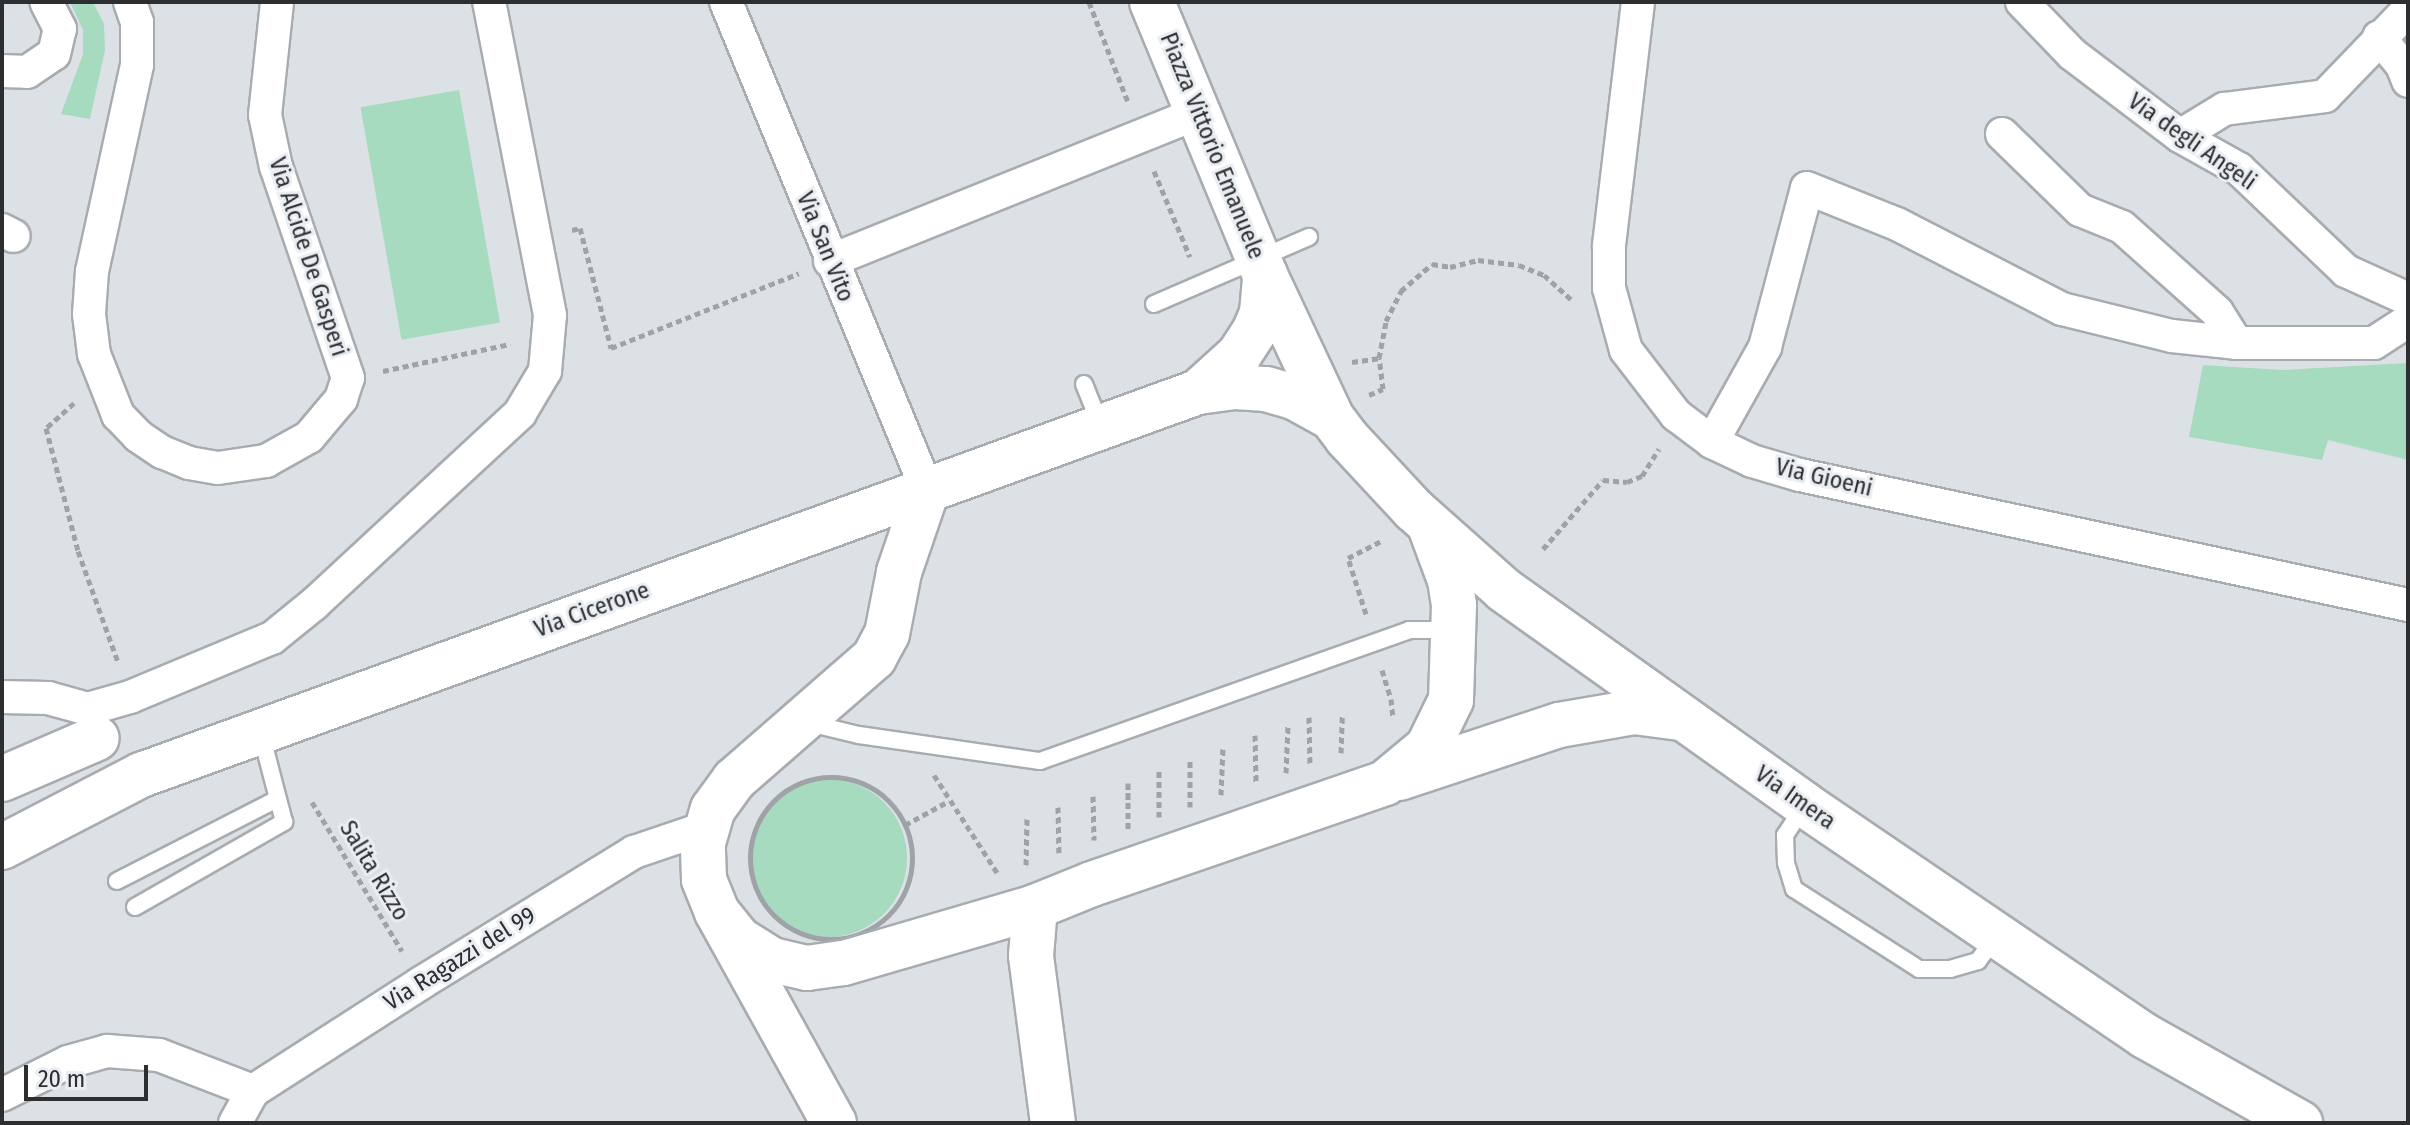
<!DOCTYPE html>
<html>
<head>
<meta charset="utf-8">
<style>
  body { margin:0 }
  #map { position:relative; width:2410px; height:1125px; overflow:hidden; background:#dce1e6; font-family:"Fira Sans Condensed",sans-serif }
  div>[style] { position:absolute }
  .green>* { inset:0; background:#a7dbbf; transform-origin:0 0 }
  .round { border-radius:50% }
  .path>* { height:5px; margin-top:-2.5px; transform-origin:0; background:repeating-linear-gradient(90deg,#9fa2a6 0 6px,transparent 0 10px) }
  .path>.ring { margin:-2.5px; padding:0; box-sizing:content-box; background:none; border:5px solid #9fa2a6; border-radius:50% }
  .roads { filter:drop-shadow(2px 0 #a8acb1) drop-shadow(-2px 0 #a8acb1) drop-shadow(0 2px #a8acb1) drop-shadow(0 -2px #a8acb1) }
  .lane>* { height:16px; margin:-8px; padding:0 8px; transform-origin:8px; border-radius:8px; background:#fff }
  .street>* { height:32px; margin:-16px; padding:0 16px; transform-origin:16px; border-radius:16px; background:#fff }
  .secondary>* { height:44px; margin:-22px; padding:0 22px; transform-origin:22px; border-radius:22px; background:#fff }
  span { translate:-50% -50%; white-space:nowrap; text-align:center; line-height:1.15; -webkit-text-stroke:6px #eaeef3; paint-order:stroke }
  .street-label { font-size:24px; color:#2c2e30 }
  .frame { position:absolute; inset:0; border:4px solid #2c2e30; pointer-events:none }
  .scale { position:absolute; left:24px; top:1065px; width:124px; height:36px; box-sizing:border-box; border:4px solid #2c2e30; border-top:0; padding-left:10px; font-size:24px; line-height:28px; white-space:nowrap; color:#2c2e30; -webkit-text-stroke:6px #eaeef3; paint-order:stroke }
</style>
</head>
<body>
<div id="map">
  <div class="green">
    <div style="clip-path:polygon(70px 2px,93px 2px,104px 24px,105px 50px,90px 119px,61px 114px,83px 54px,83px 30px)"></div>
    <div style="left:459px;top:90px;width:236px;height:100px;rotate:80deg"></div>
    <div style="clip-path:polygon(2408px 363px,2408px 460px,2328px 440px,2322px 460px,2189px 437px,2203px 365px,2282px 370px)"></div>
    <div class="round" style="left:749px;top:779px;width:158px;height:158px"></div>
  </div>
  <div class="path">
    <div style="left:1089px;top:2px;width:107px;rotate:68.7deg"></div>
    <div style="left:1154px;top:171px;width:93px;rotate:67.3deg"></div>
    <div style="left:572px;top:230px;width:8px;rotate:-14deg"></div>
    <div style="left:580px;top:228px;width:124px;rotate:75.5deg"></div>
    <div style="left:611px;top:348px;width:202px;rotate:-21.7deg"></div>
    <div style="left:1352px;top:362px;width:27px;rotate:-8deg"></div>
    <div style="left:383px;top:371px;width:130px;rotate:-12deg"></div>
    <div style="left:1369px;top:395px;width:15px;rotate:-23deg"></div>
    <div style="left:1383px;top:389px;width:31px;rotate:-97deg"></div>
    <div style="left:1379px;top:358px;width:38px;rotate:-79deg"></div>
    <div style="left:1386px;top:321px;width:34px;rotate:-63deg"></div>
    <div style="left:1401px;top:291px;width:41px;rotate:-41.1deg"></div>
    <div style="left:1432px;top:264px;width:18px;rotate:9deg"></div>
    <div style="left:1450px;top:267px;width:29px;rotate:-14deg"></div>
    <div style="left:1478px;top:260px;width:41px;rotate:7deg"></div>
    <div style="left:1519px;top:265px;width:27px;rotate:22deg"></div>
    <div style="left:1544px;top:275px;width:39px;rotate:42deg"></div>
    <div style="left:74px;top:403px;width:38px;rotate:138deg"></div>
    <div style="left:46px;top:428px;width:127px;rotate:75.4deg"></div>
    <div style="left:78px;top:551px;width:118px;rotate:70.2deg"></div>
    <div style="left:1543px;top:549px;width:91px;rotate:-49deg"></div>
    <div style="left:1603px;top:480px;width:24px;rotate:5deg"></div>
    <div style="left:1627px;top:482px;width:16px;rotate:-22deg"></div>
    <div style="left:1642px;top:476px;width:32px;rotate:-58deg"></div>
    <div style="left:1366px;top:614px;width:59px;rotate:-107.8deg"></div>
    <div style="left:1348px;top:558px;width:39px;rotate:-27deg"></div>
    <div style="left:1382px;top:670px;width:30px;rotate:73deg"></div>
    <div style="left:1391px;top:699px;width:19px;rotate:84deg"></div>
    <div style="left:1309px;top:717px;width:47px;rotate:88.8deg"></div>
    <div style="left:1255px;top:735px;width:48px;rotate:88.8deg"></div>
    <div style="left:1341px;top:753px;width:37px;rotate:-88deg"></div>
    <div style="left:1286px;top:773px;width:47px;rotate:-87.6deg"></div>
    <div style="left:934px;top:775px;width:118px;rotate:57.1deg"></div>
    <div class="ring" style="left:750px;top:777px;width:157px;height:157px"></div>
    <div style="left:1221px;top:795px;width:47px;rotate:-87.6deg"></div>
    <div style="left:1093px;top:796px;width:44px;rotate:88.7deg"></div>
    <div style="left:312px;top:802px;width:174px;rotate:58.9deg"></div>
    <div style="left:1058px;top:807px;width:46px;rotate:88.8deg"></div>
    <div style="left:1190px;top:807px;width:47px;rotate:-90deg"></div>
    <div style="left:1159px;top:817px;width:47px;rotate:-90deg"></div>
    <div style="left:905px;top:825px;width:50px;rotate:-28.6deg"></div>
    <div style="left:1128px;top:829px;width:46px;rotate:-90deg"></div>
    <div style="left:1026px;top:865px;width:47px;rotate:-88.8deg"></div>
  </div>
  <div class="roads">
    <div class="lane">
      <div style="left:1154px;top:304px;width:169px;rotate:-23.4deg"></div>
      <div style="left:1084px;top:384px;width:45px;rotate:68deg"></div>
      <div style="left:809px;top:723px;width:51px;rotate:13.5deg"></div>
      <div style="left:859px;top:735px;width:183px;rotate:8.2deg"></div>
      <div style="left:1040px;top:761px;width:392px;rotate:-19.5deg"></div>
      <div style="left:1409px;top:630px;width:44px"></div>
      <div style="left:1804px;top:806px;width:35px;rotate:123deg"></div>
      <div style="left:1785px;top:835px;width:28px;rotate:88deg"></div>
      <div style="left:1786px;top:863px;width:27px;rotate:73deg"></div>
      <div style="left:1794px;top:889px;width:148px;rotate:32.6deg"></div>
      <div style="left:1919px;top:969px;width:31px"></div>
      <div style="left:1950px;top:969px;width:29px;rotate:-16deg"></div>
      <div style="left:1978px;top:961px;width:31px;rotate:-54deg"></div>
      <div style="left:117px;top:881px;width:180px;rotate:-27.1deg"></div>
      <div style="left:135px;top:907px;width:172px;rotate:-29.7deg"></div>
      <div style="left:284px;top:822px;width:91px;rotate:-104.6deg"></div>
    </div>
    <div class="street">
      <div style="left:130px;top:2px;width:21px;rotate:71deg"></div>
      <div style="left:137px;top:22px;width:43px;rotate:90deg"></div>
      <div style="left:137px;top:65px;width:211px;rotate:102.3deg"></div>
      <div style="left:92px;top:271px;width:43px;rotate:94deg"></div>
      <div style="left:89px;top:314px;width:40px;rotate:82.9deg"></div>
      <div style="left:94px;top:354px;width:66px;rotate:68.5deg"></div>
      <div style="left:118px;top:415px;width:29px;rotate:46deg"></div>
      <div style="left:138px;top:436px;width:29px;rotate:34deg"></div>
      <div style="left:162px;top:452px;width:29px;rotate:22deg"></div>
      <div style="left:189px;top:463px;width:29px;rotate:10deg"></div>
      <div style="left:218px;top:468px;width:49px;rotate:-8.3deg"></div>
      <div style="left:266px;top:461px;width:49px;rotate:-29.2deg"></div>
      <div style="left:309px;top:437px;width:50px;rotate:-49.9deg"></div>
      <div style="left:341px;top:399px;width:22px;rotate:-72deg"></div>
      <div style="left:348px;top:378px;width:223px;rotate:-108.8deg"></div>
      <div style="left:276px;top:167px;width:53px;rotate:-101.9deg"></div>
      <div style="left:265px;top:115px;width:114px;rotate:-83.9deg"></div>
      <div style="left:726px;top:2px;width:528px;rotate:67.61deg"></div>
      <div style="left:1638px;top:2px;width:247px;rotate:96.8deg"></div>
      <div style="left:1609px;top:247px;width:41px;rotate:90deg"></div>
      <div style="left:1609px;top:288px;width:64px;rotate:74.7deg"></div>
      <div style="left:1626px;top:350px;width:82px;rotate:52.4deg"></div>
      <div style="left:1676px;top:415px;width:45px;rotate:36.9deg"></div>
      <div style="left:1712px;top:442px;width:44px;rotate:25.4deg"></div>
      <div style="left:1752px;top:461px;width:50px;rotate:16.3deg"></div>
      <div style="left:1800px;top:475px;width:622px;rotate:12.07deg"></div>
      <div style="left:2022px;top:2px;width:72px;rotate:46.1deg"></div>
      <div style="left:2072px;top:54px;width:136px;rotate:37.2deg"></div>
      <div style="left:2180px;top:136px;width:68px;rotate:29.2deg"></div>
      <div style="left:2239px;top:169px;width:148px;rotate:43.6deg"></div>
      <div style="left:2346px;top:271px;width:68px;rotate:24.3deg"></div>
      <div style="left:2379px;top:37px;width:36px;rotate:51deg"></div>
      <div style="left:2402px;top:65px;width:17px;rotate:69deg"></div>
      <div style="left:2px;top:71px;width:25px;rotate:2deg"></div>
      <div style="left:27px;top:72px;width:32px;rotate:-34deg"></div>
      <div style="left:54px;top:54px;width:26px;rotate:-77deg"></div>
      <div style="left:60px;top:29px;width:30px;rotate:-117deg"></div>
      <div style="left:2002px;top:134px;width:109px;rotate:44.3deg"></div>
      <div style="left:2080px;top:210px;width:45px;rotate:22deg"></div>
      <div style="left:2122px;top:227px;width:127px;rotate:41.8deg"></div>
      <div style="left:2217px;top:312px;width:36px;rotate:58deg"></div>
      <div style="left:2180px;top:136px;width:52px;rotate:-31.5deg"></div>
      <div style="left:2224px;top:109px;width:102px;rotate:-7.3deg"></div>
      <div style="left:2325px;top:96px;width:120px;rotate:-46deg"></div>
      <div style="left:2px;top:230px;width:13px;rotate:27deg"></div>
      <div style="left:830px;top:261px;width:397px;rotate:-21.9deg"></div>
      <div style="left:1712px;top:442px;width:109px;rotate:-60.8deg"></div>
      <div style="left:1765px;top:347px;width:164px;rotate:-75.2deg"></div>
      <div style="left:1807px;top:188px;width:97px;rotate:21.8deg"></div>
      <div style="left:1897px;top:224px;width:186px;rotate:27.3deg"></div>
      <div style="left:2062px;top:309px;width:113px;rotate:13.8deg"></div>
      <div style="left:2172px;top:336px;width:64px;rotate:6.2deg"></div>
      <div style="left:2236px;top:343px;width:138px"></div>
      <div style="left:2374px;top:343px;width:40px;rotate:-32.9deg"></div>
      <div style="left:2px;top:697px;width:46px;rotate:1.2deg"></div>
      <div style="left:48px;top:698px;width:41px;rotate:15.4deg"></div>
      <div style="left:88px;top:709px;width:44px;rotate:-15.9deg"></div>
      <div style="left:130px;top:697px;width:154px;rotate:-22.6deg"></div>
      <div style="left:272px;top:638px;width:54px;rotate:-39deg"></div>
      <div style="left:314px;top:604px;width:281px;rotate:-42.8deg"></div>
      <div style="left:520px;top:413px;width:49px;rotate:-59.2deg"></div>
      <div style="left:545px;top:371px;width:56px;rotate:-84.9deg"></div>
      <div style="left:550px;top:315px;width:319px;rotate:-101deg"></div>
      <div style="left:2px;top:1095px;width:74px;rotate:-26.6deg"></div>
      <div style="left:68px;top:1062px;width:41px;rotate:-15.8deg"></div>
      <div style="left:107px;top:1051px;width:52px;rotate:4.4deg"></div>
      <div style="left:159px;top:1055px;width:101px;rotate:21deg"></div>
      <div style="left:235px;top:1123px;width:37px;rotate:-61deg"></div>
      <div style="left:253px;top:1091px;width:200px;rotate:-32.7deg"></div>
      <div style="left:421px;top:983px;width:250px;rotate:-31.6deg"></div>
      <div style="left:634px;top:852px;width:78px;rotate:-18.7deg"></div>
    </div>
    <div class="secondary">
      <div style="left:1265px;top:275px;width:158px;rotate:64.9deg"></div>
      <div style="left:1332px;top:418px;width:25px;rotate:53deg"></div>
      <div style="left:1347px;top:438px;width:98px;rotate:47.1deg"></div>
      <div style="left:1414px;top:510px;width:120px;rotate:41.6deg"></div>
      <div style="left:1504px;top:590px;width:370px;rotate:35.5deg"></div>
      <div style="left:1805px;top:805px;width:411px;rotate:34.2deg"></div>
      <div style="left:2145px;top:1036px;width:178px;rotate:29.3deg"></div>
      <div style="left:1198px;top:392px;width:37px;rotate:-8deg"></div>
      <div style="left:1235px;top:387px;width:31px;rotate:4deg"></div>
      <div style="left:1266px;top:389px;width:29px;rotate:16deg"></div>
      <div style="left:1294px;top:397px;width:43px;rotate:28.9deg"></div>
      <div style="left:1399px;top:778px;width:169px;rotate:-18.3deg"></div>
      <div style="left:1559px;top:725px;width:76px;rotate:-9.8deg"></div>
      <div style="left:1634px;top:712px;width:46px;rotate:7.4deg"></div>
      <div style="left:2px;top:779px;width:103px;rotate:-23.3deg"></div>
      <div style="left:2px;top:847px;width:157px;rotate:-27.4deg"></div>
      <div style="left:141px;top:775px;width:1124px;rotate:-19.92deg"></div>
      <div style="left:1198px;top:392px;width:55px;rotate:-42.1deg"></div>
      <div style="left:1239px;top:355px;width:27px;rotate:-57deg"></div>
      <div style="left:1254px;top:332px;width:21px;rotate:-67deg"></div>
      <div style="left:1262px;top:313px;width:38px;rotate:-85deg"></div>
      <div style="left:1265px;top:275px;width:295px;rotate:-112.5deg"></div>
      <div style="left:1035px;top:907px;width:49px;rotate:94.7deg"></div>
      <div style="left:1031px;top:956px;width:168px;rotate:82.5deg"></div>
      <div style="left:717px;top:912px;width:36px;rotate:51deg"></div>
      <div style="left:740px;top:940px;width:38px;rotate:32deg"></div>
      <div style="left:772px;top:960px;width:36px;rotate:13deg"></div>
      <div style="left:807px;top:968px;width:37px;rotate:-8deg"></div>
      <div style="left:844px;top:963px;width:199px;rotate:-16.3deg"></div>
      <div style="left:1035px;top:907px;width:61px;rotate:-22deg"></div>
      <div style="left:1092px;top:884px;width:310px;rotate:-19deg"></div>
      <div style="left:1385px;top:783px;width:56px;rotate:-39.9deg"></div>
      <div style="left:1428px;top:747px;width:52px;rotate:-63.9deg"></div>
      <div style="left:1451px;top:700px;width:95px;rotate:-88.2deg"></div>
      <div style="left:1454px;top:605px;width:25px;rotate:-99deg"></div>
      <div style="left:1450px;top:580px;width:54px;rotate:-110.4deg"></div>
      <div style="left:834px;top:1123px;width:241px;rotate:-119deg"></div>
      <div style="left:717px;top:912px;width:35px;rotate:-112deg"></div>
      <div style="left:704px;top:879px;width:36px;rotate:-92deg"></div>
      <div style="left:703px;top:843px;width:35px;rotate:-74deg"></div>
      <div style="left:713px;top:809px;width:36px;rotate:-54deg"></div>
      <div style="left:734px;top:780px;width:186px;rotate:-41.1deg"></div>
      <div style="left:874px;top:658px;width:27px;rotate:-62deg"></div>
      <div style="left:887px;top:634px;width:63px;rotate:-79deg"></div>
      <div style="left:899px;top:572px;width:87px;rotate:-71.1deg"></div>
    </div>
  </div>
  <div class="street-label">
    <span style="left:2192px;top:142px;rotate:35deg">Via degli Angeli</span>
    <span style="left:1212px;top:146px;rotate:68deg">Piazza Vittorio Emanuele</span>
    <span style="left:825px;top:247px;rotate:68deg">Via San Vito</span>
    <span style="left:308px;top:257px;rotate:72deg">Via Alcide De Gasperi</span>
    <span style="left:1824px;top:478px;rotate:13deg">Via Gioeni</span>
    <span style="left:592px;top:610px;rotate:-20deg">Via Cicerone</span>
    <span style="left:1795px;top:798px;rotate:35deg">Via Imera</span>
    <span style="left:374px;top:871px;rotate:59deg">Salita Rizzo</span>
    <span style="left:460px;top:959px;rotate:-32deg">Via Ragazzi del 99</span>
  </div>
  <div class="frame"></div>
  <div class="scale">20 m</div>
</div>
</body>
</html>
